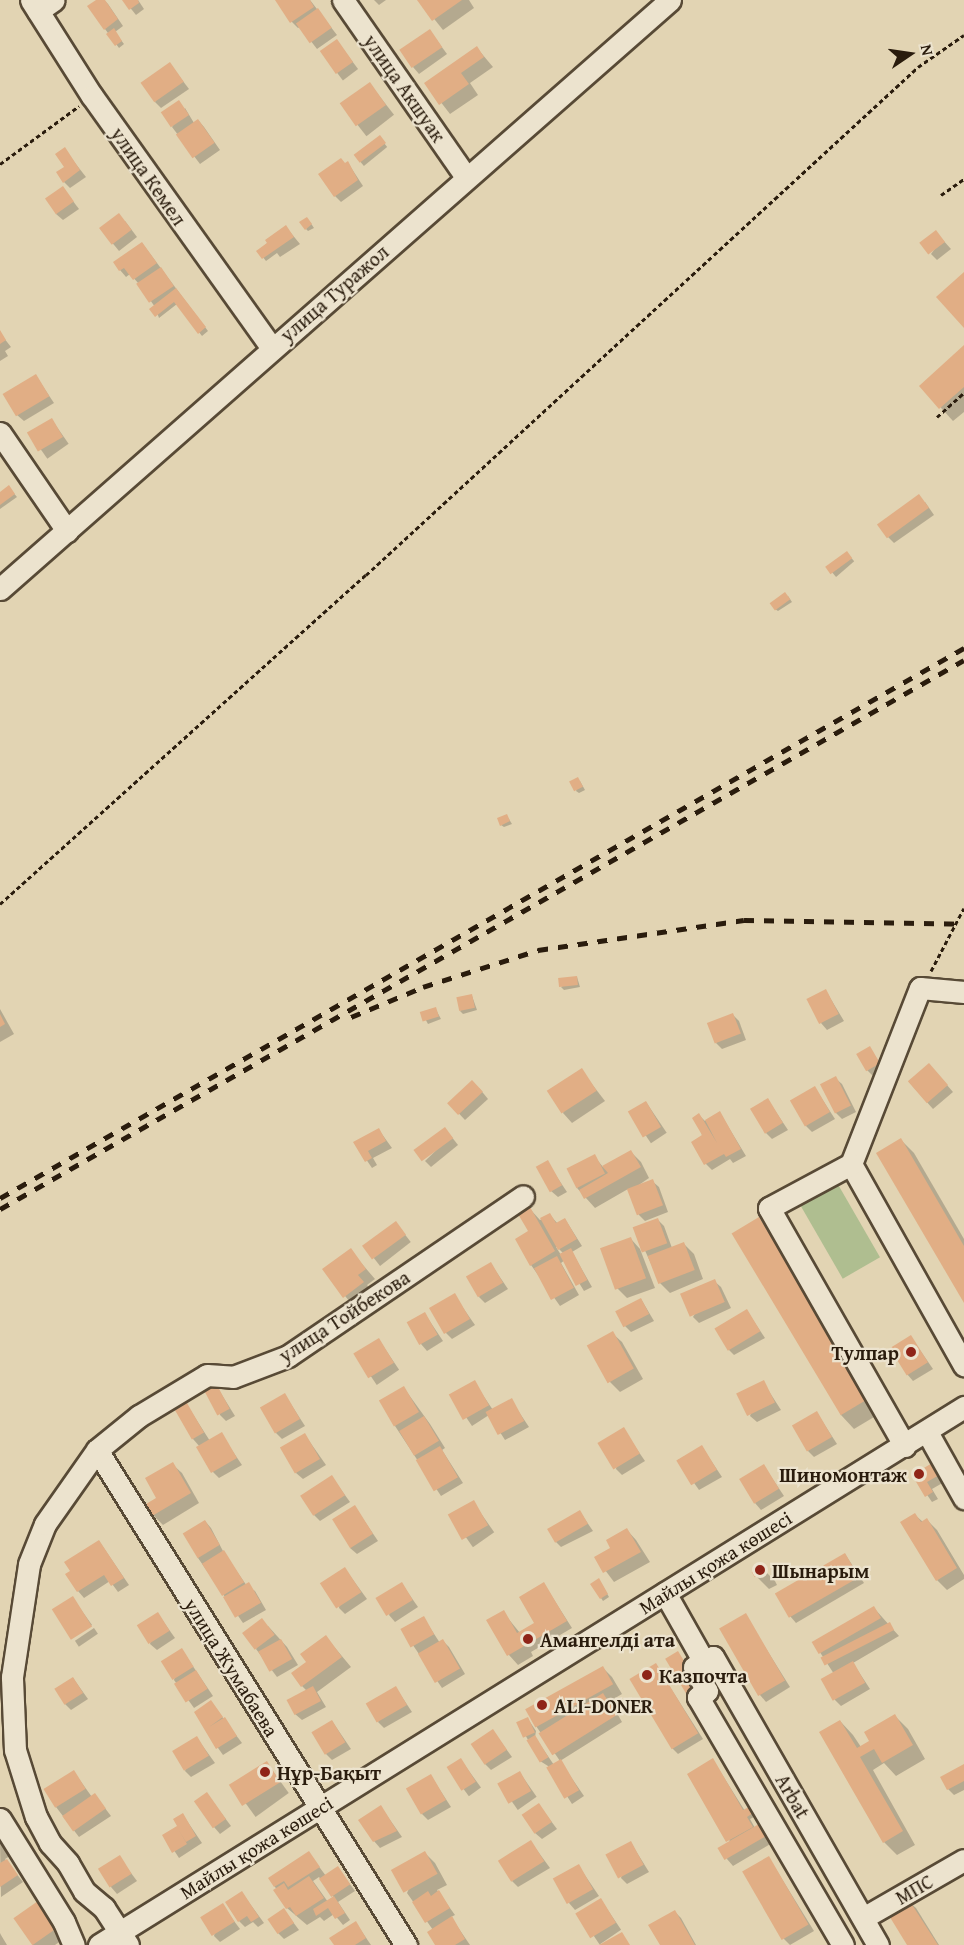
<!DOCTYPE html>
<html>
<head>
<meta charset="utf-8">
<style>
  body { margin:0 }
  #map { position:relative; width:964px; height:1945px; overflow:hidden; background:#e2d4b3; font-family:"Gentium Book Plus",serif }
  div>[style] { position:absolute }
  .green>* { inset:0; background:#afbe90; transform-origin:0 0 }
  .shadow>* { inset:0; background:#0003; transform-origin:0 0 }
  .building>* { inset:0; background:#e1ae85; transform-origin:0 0 }
  .path>* { height:3px; margin-top:-1.5px; transform-origin:0; background:repeating-linear-gradient(90deg,#2a1c0d 0 4.5px,transparent 0 7.5px) }
  .roads { filter:drop-shadow(2px 0 #584a36) drop-shadow(-2px 0 #584a36) drop-shadow(0 2px #584a36) drop-shadow(0 -2px #584a36) }
  .minor>* { height:21px; margin:-10.5px; padding:0 10.5px; transform-origin:10.5px; border-radius:10.5px; background:#ece3ce }
  .rail>* { height:4.5px; margin-top:-2.25px; transform-origin:0; background:repeating-linear-gradient(90deg,#2a1c0d 0 10px,transparent 0 20px) }
  .dots>* { width:16px; height:16px; translate:-50% -50%; box-sizing:border-box; border:3px solid #ece3ce; border-radius:50% }
  span { translate:-50% -50%; white-space:nowrap; text-align:center; line-height:1.15; -webkit-text-stroke:4.5px #ece3ce; paint-order:stroke }
  .street-label { font-size:20px; color:#2a1c0d }
  .poi-label { font-size:20px; color:#2a1c0d; font-weight:700 }
  .right { translate:-100% -50%; text-align:right }
  .left { translate:0 -50%; text-align:left }
  .north { position:absolute; left:880px; top:24px; width:60px; height:60px; -webkit-text-stroke:4px #ece3ce; paint-order:stroke; rotate:77deg; font-size:16px; font-weight:700; line-height:24px; text-align:center; color:#2a1c0d }
  .north::after { content:''; display:block; margin:auto; width:21px; height:27px; background:#2a1c0d; clip-path:polygon(50% 0,100% 100%,50% 72%,0 100%) }
</style>
</head>
<body>
<div id="map">
  <div class="green">
    <div style="left:836px;top:1181px;width:88px;height:43px;rotate:60deg"></div>
  </div>
  <div class="shadow">
    <div style="clip-path:polygon(99px 0,104px 0,108px 4px,123px 26px,115px 32px,124px 44px,119px 48px,105px 29px)"></div>
    <div style="clip-path:polygon(124px 0,138px 0,144px 9px,136px 15px)"></div>
    <div style="clip-path:polygon(277px 0,310px 0,337px 35px,317px 49px,300px 27px,298px 28px,292px 22px)"></div>
    <div style="clip-path:polygon(374px 0,386px 0,379px 5px)"></div>
    <div style="clip-path:polygon(419px 0,469px 0,474px 8px,443px 30px)"></div>
    <div style="clip-path:polygon(430px 31px,447px 54px,419px 74px,413px 67px)"></div>
    <div style="left:337px;top:41px;width:35px;height:19px;rotate:53deg"></div>
    <div style="clip-path:polygon(477px 48px,493px 67px,470px 83px,478px 95px,450px 114px,426px 83px)"></div>
    <div style="clip-path:polygon(170px 64px,189px 89px,161px 108px,155px 102px)"></div>
    <div style="left:370px;top:84px;width:39px;height:35px;rotate:52deg"></div>
    <div style="clip-path:polygon(185px 108px,194px 123px,198px 120px,204px 127px,220px 150px,200px 164px,172px 127px)"></div>
    <div style="left:379px;top:137px;width:13px;height:30px;rotate:51deg"></div>
    <div style="clip-path:polygon(64px 149px,86px 177px,70px 188px,64px 182px)"></div>
    <div style="clip-path:polygon(348px 163px,363px 186px,341px 202px,335px 196px)"></div>
    <div style="clip-path:polygon(63px 188px,79px 209px,63px 220px,56px 214px)"></div>
    <div style="clip-path:polygon(125px 221px,137px 237px,119px 251px,101px 229px)"></div>
    <div style="clip-path:polygon(310px 222px,314px 228px,308px 231px,306px 229px)"></div>
    <div style="clip-path:polygon(286px 227px,300px 244px,280px 257px,277px 253px,266px 261px,258px 251px)"></div>
    <div style="clip-path:polygon(942px 239px,951px 249px,937px 260px,931px 254px)"></div>
    <div style="clip-path:polygon(142px 243px,208px 331px,202px 336px,177px 304px,159px 318px,155px 307px,139px 284px,130px 274px,126px 277px,120px 270px)"></div>
    <div style="clip-path:polygon(0 333px,11px 347px,5px 351px,8px 356px,0 361px)"></div>
    <div style="clip-path:polygon(964px 347px,964px 412px,953px 421px,921px 386px)"></div>
    <div style="clip-path:polygon(36px 376px,54px 403px,24px 421px,17px 415px)"></div>
    <div style="left:52px;top:420px;width:29px;height:26px;rotate:55deg"></div>
    <div style="clip-path:polygon(11px 490px,17px 497px,0 509px,0 494px)"></div>
    <div style="clip-path:polygon(925px 502px,934px 515px,894px 543px,888px 537px)"></div>
    <div style="left:847px;top:553px;width:11px;height:24px;rotate:49deg"></div>
    <div style="clip-path:polygon(788px 596px,792px 602px,778px 611px,775px 609px)"></div>
    <div style="clip-path:polygon(580px 781px,585px 790px,579px 793px,576px 791px)"></div>
    <div style="clip-path:polygon(507px 816px,512px 824px,504px 827px,501px 825px)"></div>
    <div style="clip-path:polygon(577px 977px,580px 987px,564px 990px,561px 987px)"></div>
    <div style="clip-path:polygon(826px 991px,844px 1021px,827px 1030px,821px 1023px)"></div>
    <div style="clip-path:polygon(472px 996px,477px 1010px,463px 1014px,460px 1011px)"></div>
    <div style="clip-path:polygon(435px 1008px,441px 1019px,428px 1024px,422px 1013px)"></div>
    <div style="clip-path:polygon(0 1009px,14px 1034px,0 1042px)"></div>
    <div style="clip-path:polygon(732px 1014px,739px 1021px,746px 1040px,722px 1049px,716px 1043px)"></div>
    <div style="clip-path:polygon(869px 1048px,885px 1070px,874px 1077px,867px 1070px)"></div>
    <div style="clip-path:polygon(581px 1070px,605px 1101px,572px 1123px,563px 1113px)"></div>
    <div style="clip-path:polygon(935px 1071px,953px 1092px,933px 1109px,909px 1082px)"></div>
    <div style="clip-path:polygon(835px 1078px,842px 1084px,856px 1112px,842px 1119px,836px 1113px,822px 1085px)"></div>
    <div style="clip-path:polygon(479px 1088px,488px 1099px,465px 1120px,449px 1103px)"></div>
    <div style="clip-path:polygon(815px 1088px,835px 1119px,812px 1132px,806px 1126px)"></div>
    <div style="clip-path:polygon(768px 1100px,788px 1130px,772px 1139px,766px 1133px)"></div>
    <div style="left:646px;top:1102px;width:37px;height:19px;rotate:56deg"></div>
    <div style="clip-path:polygon(720px 1113px,746px 1156px,733px 1163px,730px 1159px,712px 1170px,706px 1164px,699px 1115px,705px 1121px)"></div>
    <div style="clip-path:polygon(379px 1130px,392px 1148px,373px 1158px,377px 1165px,372px 1168px,355px 1143px)"></div>
    <div style="clip-path:polygon(451px 1136px,458px 1145px,431px 1167px,425px 1161px)"></div>
    <div style="clip-path:polygon(901px 1140px,914px 1153px,964px 1239px,964px 1300px)"></div>
    <div style="clip-path:polygon(631px 1152px,641px 1162px,649px 1178px,633px 1189px,652px 1181px,659px 1187px,668px 1212px,645px 1221px,639px 1215px,628px 1189px,595px 1208px,577px 1188px,594px 1156px,603px 1167px)"></div>
    <div style="clip-path:polygon(547px 1162px,567px 1192px,558px 1197px,551px 1191px)"></div>
    <div style="clip-path:polygon(evenodd,530px 1209px,540px 1220px,550px 1215px,558px 1224px,565px 1219px,582px 1246px,572px 1252px,592px 1287px,584px 1291px,565px 1260px,561px 1263px,579px 1295px,560px 1306px,531px 1265px,530px 1209px,556px 1247px,557px 1247px,564px 1254px,561px 1255px,556px 1247px)"></div>
    <div style="clip-path:polygon(758px 1219px,772px 1232px,879px 1414px,854px 1429px,841px 1415px)"></div>
    <div style="clip-path:polygon(658px 1220px,664px 1226px,672px 1248px,684px 1244px,694px 1254px,703px 1279px,670px 1293px,660px 1283px,635px 1229px)"></div>
    <div style="left:396px;top:1223px;width:24px;height:39px;rotate:52deg"></div>
    <div style="clip-path:polygon(631px 1239px,640px 1249px,655px 1288px,627px 1298px,617px 1288px)"></div>
    <div style="clip-path:polygon(350px 1250px,375px 1279px,367px 1285px,373px 1293px,354px 1307px,324px 1270px)"></div>
    <div style="clip-path:polygon(491px 1264px,508px 1289px,485px 1303px,479px 1297px)"></div>
    <div style="clip-path:polygon(714px 1281px,721px 1287px,731px 1308px,699px 1323px,693px 1317px)"></div>
    <div style="clip-path:polygon(454px 1295px,475px 1325px,452px 1339px,446px 1333px)"></div>
    <div style="clip-path:polygon(641px 1299px,654px 1321px,631px 1332px,625px 1326px)"></div>
    <div style="clip-path:polygon(747px 1311px,765px 1338px,734px 1355px,728px 1349px)"></div>
    <div style="clip-path:polygon(425px 1314px,443px 1341px,427px 1351px,421px 1344px)"></div>
    <div style="clip-path:polygon(612px 1333px,622px 1342px,643px 1379px,620px 1392px,610px 1382px)"></div>
    <div style="clip-path:polygon(911px 1337px,933px 1369px,913px 1381px,907px 1374px)"></div>
    <div style="left:379px;top:1340px;width:36px;height:27px;rotate:56deg"></div>
    <div style="clip-path:polygon(474px 1382px,493px 1410px,511px 1400px,529px 1427px,505px 1440px,489px 1415px,472px 1426px,451px 1395px)"></div>
    <div style="clip-path:polygon(763px 1382px,781px 1410px,757px 1422px,750px 1416px)"></div>
    <div style="clip-path:polygon(217px 1387px,235px 1416px,226px 1421px,220px 1415px)"></div>
    <div style="clip-path:polygon(404px 1388px,430px 1424px,445px 1448px,442px 1450px,463px 1483px,441px 1496px,395px 1426px)"></div>
    <div style="clip-path:polygon(285px 1395px,305px 1426px,282px 1439px,276px 1433px)"></div>
    <div style="clip-path:polygon(187px 1405px,210px 1441px,221px 1434px,242px 1465px,219px 1478px,213px 1472px,200px 1447px,193px 1439px)"></div>
    <div style="clip-path:polygon(817px 1413px,837px 1444px,814px 1457px,808px 1451px)"></div>
    <div style="clip-path:polygon(623px 1429px,645px 1461px,622px 1475px,616px 1469px)"></div>
    <div style="clip-path:polygon(305px 1435px,326px 1465px,303px 1479px,296px 1473px)"></div>
    <div style="clip-path:polygon(702px 1447px,722px 1477px,699px 1490px,678px 1460px)"></div>
    <div style="clip-path:polygon(172px 1464px,182px 1473px,199px 1503px,163px 1525px,153px 1515px)"></div>
    <div style="clip-path:polygon(934px 1464px,946px 1481px,932px 1489px,938px 1499px,932px 1502px,914px 1476px)"></div>
    <div style="clip-path:polygon(764px 1466px,784px 1496px,761px 1510px,755px 1503px)"></div>
    <div style="clip-path:polygon(332px 1477px,350px 1502px,320px 1521px,314px 1515px)"></div>
    <div style="left:473px;top:1502px;width:37px;height:26px;rotate:55deg"></div>
    <div style="clip-path:polygon(355px 1507px,378px 1541px,357px 1554px,350px 1548px)"></div>
    <div style="clip-path:polygon(580px 1512px,593px 1531px,561px 1547px,555px 1541px)"></div>
    <div style="clip-path:polygon(915px 1515px,923px 1522px,927px 1520px,937px 1530px,964px 1575px,964px 1579px,947px 1590px,937px 1580px)"></div>
    <div style="clip-path:polygon(205px 1521px,211px 1528px,224px 1553px,247px 1586px,255px 1591px,266px 1610px,243px 1623px,198px 1558px)"></div>
    <div style="clip-path:polygon(627px 1530px,636px 1540px,650px 1562px,614px 1582px,596px 1558px,612px 1549px)"></div>
    <div style="clip-path:polygon(99px 1541px,129px 1585px,118px 1592px,110px 1581px,84px 1598px,78px 1591px)"></div>
    <div style="clip-path:polygon(845px 1554px,864px 1583px,796px 1623px,790px 1616px)"></div>
    <div style="clip-path:polygon(762px 1568px,775px 1581px,777px 1585px,769px 1589px,756px 1576px)"></div>
    <div style="clip-path:polygon(345px 1569px,367px 1599px,345px 1614px,339px 1608px)"></div>
    <div style="clip-path:polygon(601px 1583px,609px 1597px,603px 1601px,601px 1598px)"></div>
    <div style="clip-path:polygon(402px 1584px,418px 1607px,395px 1622px,389px 1615px)"></div>
    <div style="clip-path:polygon(544px 1584px,572px 1628px,531px 1652px,533px 1656px,518px 1665px,509px 1655px,488px 1620px,503px 1612px,520px 1633px,536px 1623px)"></div>
    <div style="clip-path:polygon(72px 1597px,92px 1625px,72px 1638px)"></div>
    <div style="clip-path:polygon(874px 1608px,899px 1636px,853px 1663px,870px 1689px,841px 1706px,835px 1700px,834px 1674px,814px 1643px)"></div>
    <div style="clip-path:polygon(158px 1614px,175px 1638px,157px 1650px,150px 1644px)"></div>
    <div style="clip-path:polygon(745px 1615px,790px 1687px,766px 1702px,760px 1695px)"></div>
    <div style="clip-path:polygon(423px 1617px,440px 1643px,443px 1641px,449px 1647px,465px 1674px,442px 1688px,402px 1629px)"></div>
    <div style="clip-path:polygon(268px 1626px,287px 1647px,298px 1665px,277px 1677px,256px 1649px)"></div>
    <div style="left:94px;top:1628px;width:7px;height:23px;rotate:56deg"></div>
    <div style="clip-path:polygon(326px 1637px,351px 1667px,317px 1692px,326px 1707px,302px 1720px,295px 1714px,307px 1691px,302px 1686px,308px 1662px)"></div>
    <div style="clip-path:polygon(182px 1650px,213px 1696px,194px 1708px,174px 1680px)"></div>
    <div style="clip-path:polygon(656px 1665px,703px 1739px,678px 1754px,672px 1748px)"></div>
    <div style="clip-path:polygon(602px 1667px,612px 1677px,622px 1694px,610px 1701px,622px 1722px,560px 1761px,584px 1796px,572px 1804px,548px 1766px,540px 1761px,519px 1724px,528px 1719px,536px 1731px,535px 1737px,554px 1765px,560px 1761px,536px 1726px)"></div>
    <div style="clip-path:polygon(73px 1678px,88px 1699px,71px 1710px,65px 1704px)"></div>
    <div style="clip-path:polygon(396px 1688px,412px 1712px,384px 1728px,378px 1722px)"></div>
    <div style="clip-path:polygon(211px 1702px,242px 1743px,223px 1755px,206px 1731px)"></div>
    <div style="clip-path:polygon(895px 1716px,908px 1729px,925px 1759px,896px 1776px,884px 1763px,873px 1770px,915px 1845px,897px 1855px,884px 1842px,840px 1721px,853px 1735px,861px 1747px,871px 1741px)"></div>
    <div style="clip-path:polygon(332px 1721px,351px 1749px,332px 1760px,326px 1754px)"></div>
    <div style="clip-path:polygon(493px 1731px,512px 1757px,491px 1770px,485px 1764px)"></div>
    <div style="clip-path:polygon(197px 1738px,215px 1763px,191px 1777px,185px 1771px)"></div>
    <div style="left:461px;top:1760px;width:34px;height:15px;rotate:54deg"></div>
    <div style="clip-path:polygon(713px 1760px,745px 1811px,751px 1811px,754px 1817px,750px 1819px,755px 1828px,759px 1826px,772px 1843px,733px 1866px,727px 1859px,730px 1843px)"></div>
    <div style="left:267px;top:1763px;width:37px;height:41px;rotate:54deg"></div>
    <div style="clip-path:polygon(964px 1765px,964px 1790px,954px 1795px,948px 1789px)"></div>
    <div style="clip-path:polygon(74px 1772px,92px 1797px,95px 1795px,111px 1816px,79px 1837px,56px 1807px)"></div>
    <div style="left:520px;top:1773px;width:29px;height:23px;rotate:55deg"></div>
    <div style="clip-path:polygon(431px 1776px,451px 1807px,428px 1820px,422px 1814px)"></div>
    <div style="clip-path:polygon(207px 1794px,231px 1826px,220px 1834px,214px 1827px)"></div>
    <div style="clip-path:polygon(539px 1805px,557px 1829px,542px 1839px,535px 1833px)"></div>
    <div style="clip-path:polygon(381px 1807px,402px 1837px,380px 1848px,374px 1841px)"></div>
    <div style="clip-path:polygon(183px 1815px,202px 1843px,179px 1858px,164px 1835px,179px 1826px)"></div>
    <div style="clip-path:polygon(0 1841px,10px 1856px,5px 1859px,23px 1882px,1px 1897px)"></div>
    <div style="clip-path:polygon(531px 1842px,550px 1868px,518px 1887px,512px 1881px)"></div>
    <div style="clip-path:polygon(631px 1843px,649px 1872px,627px 1884px,621px 1878px)"></div>
    <div style="clip-path:polygon(evenodd,309px 1853px,326px 1876px,338px 1868px,355px 1891px,338px 1902px,350px 1920px,343px 1925px,334px 1914px,324px 1921px,320px 1917px,307px 1925px,287px 1908px,270px 1878px,309px 1853px,319px 1877px,334px 1898px,328px 1902px,313px 1881px,319px 1877px)"></div>
    <div style="clip-path:polygon(425px 1853px,435px 1863px,447px 1885px,437px 1890px,455px 1915px,451px 1917px,470px 1945px,436px 1945px,433px 1930px,407px 1893px)"></div>
    <div style="clip-path:polygon(119px 1857px,137px 1881px,117px 1894px,111px 1887px)"></div>
    <div style="clip-path:polygon(769px 1858px,814px 1931px,790px 1945px,784px 1939px)"></div>
    <div style="clip-path:polygon(578px 1865px,599px 1896px,575px 1910px,569px 1903px)"></div>
    <div style="clip-path:polygon(242px 1893px,264px 1923px,258px 1927px,253px 1922px,245px 1927px,239px 1921px)"></div>
    <div style="left:601px;top:1900px;width:36px;height:26px;rotate:56deg"></div>
    <div style="clip-path:polygon(909px 1902px,916px 1908px,939px 1945px,909px 1945px)"></div>
    <div style="clip-path:polygon(38px 1903px,65px 1938px,55px 1945px,33px 1945px,15px 1918px)"></div>
    <div style="clip-path:polygon(222px 1905px,240px 1929px,220px 1942px,214px 1936px)"></div>
    <div style="clip-path:polygon(284px 1910px,299px 1930px,284px 1939px,278px 1933px)"></div>
    <div style="clip-path:polygon(674px 1911px,681px 1918px,696px 1945px,661px 1945px)"></div>
    <div style="clip-path:polygon(356px 1923px,371px 1945px,336px 1945px)"></div>
    <div style="clip-path:polygon(0 1933px,1px 1935px,7px 1945px,0 1945px)"></div>
  </div>
  <div class="building">
    <div style="clip-path:polygon(96px 0,105px 0,118px 19px,104px 30px,87px 6px)"></div>
    <div style="clip-path:polygon(122px 0,138px 0,139px 3px,129px 10px)"></div>
    <div style="clip-path:polygon(275px 0,310px 0,314px 7px,290px 23px)"></div>
    <div style="clip-path:polygon(417px 0,462px 0,432px 21px)"></div>
    <div style="left:318px;top:8px;width:24px;height:27px;rotate:55deg"></div>
    <div style="clip-path:polygon(114px 28px,122px 41px,115px 46px,106px 34px)"></div>
    <div style="left:430px;top:29px;width:22px;height:37px;rotate:56deg"></div>
    <div style="left:337px;top:39px;width:28px;height:21px;rotate:55deg"></div>
    <div style="clip-path:polygon(477px 46px,484px 57px,461px 73px,469px 84px,439px 105px,424px 83px)"></div>
    <div style="left:170px;top:62px;width:24px;height:36px;rotate:55deg"></div>
    <div style="left:370px;top:82px;width:28px;height:37px;rotate:55deg"></div>
    <div style="left:179px;top:100px;width:18px;height:22px;rotate:56deg"></div>
    <div style="left:198px;top:119px;width:29px;height:27px;rotate:55deg"></div>
    <div style="left:380px;top:135px;width:10px;height:33px;rotate:53deg"></div>
    <div style="clip-path:polygon(65px 147px,80px 170px,63px 183px,56px 172px,64px 167px,55px 154px)"></div>
    <div style="clip-path:polygon(341px 158px,345px 163px,348px 161px,358px 180px,334px 197px,318px 174px)"></div>
    <div style="left:63px;top:186px;width:19px;height:22px;rotate:55deg"></div>
    <div style="left:119px;top:213px;width:21px;height:25px;rotate:53deg"></div>
    <div style="clip-path:polygon(307px 217px,312px 224px,305px 230px,299px 222px)"></div>
    <div style="clip-path:polygon(286px 225px,294px 237px,262px 259px,256px 251px,267px 243px,265px 240px)"></div>
    <div style="left:936px;top:230px;width:15px;height:21px;rotate:53deg"></div>
    <div style="clip-path:polygon(142px 242px,157px 263px,133px 280px,124px 268px,119px 271px,113px 262px)"></div>
    <div style="left:161px;top:267px;width:23px;height:30px;rotate:56deg"></div>
    <div style="clip-path:polygon(964px 272px,964px 328px,936px 297px)"></div>
    <div style="clip-path:polygon(176px 288px,206px 327px,198px 334px,174px 302px,155px 317px,149px 309px)"></div>
    <div style="clip-path:polygon(0 330px,6px 340px,0 344px)"></div>
    <div style="clip-path:polygon(964px 345px,964px 387px,939px 409px,919px 386px)"></div>
    <div style="left:36px;top:374px;width:26px;height:39px;rotate:59deg"></div>
    <div style="left:52px;top:418px;width:22px;height:29px;rotate:60deg"></div>
    <div style="clip-path:polygon(9px 485px,15px 494px,0 505px,0 492px)"></div>
    <div style="left:919px;top:494px;width:17px;height:52px;rotate:54deg"></div>
    <div style="left:847px;top:551px;width:9px;height:27px;rotate:54deg"></div>
    <div style="left:785px;top:592px;width:9px;height:19px;rotate:54deg"></div>
    <div style="left:578px;top:777px;width:11px;height:10px;rotate:63deg"></div>
    <div style="clip-path:polygon(507px 814px,510px 821px,500px 826px,497px 818px)"></div>
    <div style="left:577px;top:976px;width:9px;height:19px;rotate:84deg"></div>
    <div style="left:826px;top:989px;width:28px;height:22px;rotate:63deg"></div>
    <div style="left:472px;top:994px;width:14px;height:16px;rotate:78deg"></div>
    <div style="left:436px;top:1007px;width:10px;height:17px;rotate:73deg"></div>
    <div style="left:733px;top:1013px;width:22px;height:28px;rotate:69deg"></div>
    <div style="clip-path:polygon(0 1014px,5px 1024px,0 1027px)"></div>
    <div style="left:870px;top:1046px;width:20px;height:16px;rotate:60deg"></div>
    <div style="left:929px;top:1063px;width:29px;height:28px;rotate:49deg"></div>
    <div style="left:582px;top:1068px;width:27px;height:42px;rotate:57deg"></div>
    <div style="left:836px;top:1076px;width:33px;height:18px;rotate:63deg"></div>
    <div style="left:472px;top:1080px;width:16px;height:34px;rotate:47deg"></div>
    <div style="left:815px;top:1086px;width:30px;height:29px;rotate:60deg"></div>
    <div style="left:768px;top:1098px;width:29px;height:21px;rotate:59deg"></div>
    <div style="left:646px;top:1101px;width:30px;height:21px;rotate:60deg"></div>
    <div style="clip-path:polygon(720px 1111px,741px 1149px,726px 1157px,724px 1154px,704px 1165px,691px 1142px,702px 1135px,692px 1118px,699px 1113px,717px 1143px,705px 1120px)"></div>
    <div style="left:445px;top:1127px;width:14px;height:39px;rotate:54deg"></div>
    <div style="clip-path:polygon(379px 1128px,386px 1141px,368px 1151px,372px 1158px,365px 1162px,353px 1142px)"></div>
    <div style="clip-path:polygon(901px 1138px,964px 1246px,964px 1303px,876px 1153px)"></div>
    <div style="clip-path:polygon(631px 1150px,641px 1167px,584px 1199px,579px 1190px,608px 1173px,602px 1166px)"></div>
    <div style="left:595px;top:1154px;width:22px;height:32px;rotate:63deg"></div>
    <div style="left:548px;top:1160px;width:29px;height:14px;rotate:61deg"></div>
    <div style="left:653px;top:1179px;width:28px;height:28px;rotate:69deg"></div>
    <div style="clip-path:polygon(530px 1207px,555px 1251px,530px 1266px,515px 1239px,528px 1231px,518px 1214px)"></div>
    <div style="clip-path:polygon(550px 1213px,556px 1223px,565px 1218px,577px 1239px,558px 1250px,540px 1218px)"></div>
    <div style="left:759px;top:1217px;width:212px;height:32px;rotate:59deg"></div>
    <div style="left:658px;top:1218px;width:27px;height:27px;rotate:70deg"></div>
    <div style="left:396px;top:1221px;width:17px;height:42px;rotate:54deg"></div>
    <div style="left:631px;top:1237px;width:44px;height:33px;rotate:70deg"></div>
    <div style="left:684px;top:1242px;width:30px;height:39px;rotate:69deg"></div>
    <div style="clip-path:polygon(351px 1248px,366px 1269px,358px 1275px,364px 1282px,343px 1298px,322px 1269px)"></div>
    <div style="left:571px;top:1248px;width:36px;height:13px;rotate:63deg"></div>
    <div style="left:557px;top:1256px;width:36px;height:26px;rotate:62deg"></div>
    <div style="left:491px;top:1262px;width:24px;height:29px;rotate:60deg"></div>
    <div style="left:715px;top:1279px;width:25px;height:38px;rotate:67deg"></div>
    <div style="left:455px;top:1293px;width:30px;height:30px;rotate:60deg"></div>
    <div style="left:641px;top:1298px;width:18px;height:29px;rotate:63deg"></div>
    <div style="left:747px;top:1309px;width:26px;height:38px;rotate:59deg"></div>
    <div style="left:425px;top:1312px;width:26px;height:21px;rotate:61deg"></div>
    <div style="left:613px;top:1331px;width:43px;height:30px;rotate:61deg"></div>
    <div style="left:911px;top:1335px;width:32px;height:25px;rotate:58deg"></div>
    <div style="left:379px;top:1338px;width:29px;height:30px;rotate:59deg"></div>
    <div style="left:475px;top:1380px;width:29px;height:30px;rotate:61deg"></div>
    <div style="left:764px;top:1380px;width:25px;height:31px;rotate:64deg"></div>
    <div style="left:217px;top:1385px;width:27px;height:14px;rotate:62deg"></div>
    <div style="left:404px;top:1386px;width:30px;height:29px;rotate:60deg"></div>
    <div style="left:285px;top:1393px;width:30px;height:29px;rotate:60deg"></div>
    <div style="left:512px;top:1398px;width:26px;height:30px;rotate:62deg"></div>
    <div style="left:187px;top:1403px;width:34px;height:14px;rotate:60deg"></div>
    <div style="left:817px;top:1411px;width:30px;height:29px;rotate:60deg"></div>
    <div style="left:424px;top:1416px;width:29px;height:29px;rotate:59deg"></div>
    <div style="left:624px;top:1427px;width:31px;height:31px;rotate:59deg"></div>
    <div style="left:222px;top:1432px;width:30px;height:30px;rotate:60deg"></div>
    <div style="left:305px;top:1433px;width:30px;height:29px;rotate:60deg"></div>
    <div style="left:702px;top:1445px;width:29px;height:30px;rotate:59deg"></div>
    <div style="left:440px;top:1446px;width:36px;height:28px;rotate:60deg"></div>
    <div style="clip-path:polygon(173px 1462px,191px 1493px,152px 1516px,146px 1504px,156px 1498px,145px 1478px)"></div>
    <div style="clip-path:polygon(934px 1462px,941px 1474px,927px 1482px,933px 1492px,925px 1497px,912px 1475px)"></div>
    <div style="left:764px;top:1464px;width:29px;height:29px;rotate:59deg"></div>
    <div style="left:332px;top:1475px;width:24px;height:38px;rotate:57deg"></div>
    <div style="left:474px;top:1500px;width:29px;height:30px;rotate:61deg"></div>
    <div style="left:355px;top:1505px;width:34px;height:27px;rotate:58deg"></div>
    <div style="left:580px;top:1510px;width:16px;height:38px;rotate:60deg"></div>
    <div style="clip-path:polygon(915px 1513px,921px 1522px,927px 1518px,957px 1568px,936px 1581px,900px 1522px)"></div>
    <div style="left:205px;top:1520px;width:29px;height:26px;rotate:59deg"></div>
    <div style="clip-path:polygon(627px 1528px,641px 1552px,603px 1573px,594px 1557px,610px 1548px,606px 1540px)"></div>
    <div style="clip-path:polygon(99px 1540px,124px 1578px,111px 1586px,104px 1575px,77px 1592px,65px 1574px,70px 1571px,64px 1562px)"></div>
    <div style="left:224px;top:1550px;width:38px;height:26px;rotate:58deg"></div>
    <div style="left:845px;top:1553px;width:28px;height:81px;rotate:60deg"></div>
    <div style="left:762px;top:1566px;width:6px;height:12px;rotate:59deg"></div>
    <div style="left:345px;top:1567px;width:30px;height:30px;rotate:57deg"></div>
    <div style="clip-path:polygon(599px 1578px,608px 1594px,600px 1599px,590px 1584px)"></div>
    <div style="left:249px;top:1582px;width:24px;height:30px;rotate:60deg"></div>
    <div style="left:402px;top:1582px;width:21px;height:31px;rotate:59deg"></div>
    <div style="clip-path:polygon(544px 1582px,567px 1621px,507px 1656px,486px 1620px,504px 1610px,517px 1633px,534px 1623px,519px 1597px)"></div>
    <div style="left:73px;top:1596px;width:36px;height:25px;rotate:58deg"></div>
    <div style="left:874px;top:1606px;width:14px;height:72px;rotate:60deg"></div>
    <div style="left:158px;top:1612px;width:22px;height:25px;rotate:58deg"></div>
    <div style="left:746px;top:1613px;width:78px;height:31px;rotate:60deg"></div>
    <div style="left:424px;top:1616px;width:21px;height:27px;rotate:61deg"></div>
    <div style="left:262px;top:1618px;width:21px;height:25px;rotate:53deg"></div>
    <div style="left:890px;top:1622px;width:9px;height:78px;rotate:63deg"></div>
    <div style="clip-path:polygon(326px 1635px,342px 1657px,301px 1687px,291px 1673px,306px 1662px,300px 1654px)"></div>
    <div style="left:281px;top:1639px;width:23px;height:26px;rotate:61deg"></div>
    <div style="left:443px;top:1639px;width:34px;height:29px;rotate:60deg"></div>
    <div style="left:182px;top:1648px;width:22px;height:25px;rotate:58deg"></div>
    <div style="left:678px;top:1651px;width:45px;height:15px;rotate:59deg"></div>
    <div style="left:853px;top:1661px;width:25px;height:37px;rotate:61deg"></div>
    <div style="left:656px;top:1663px;width:82px;height:31px;rotate:59deg"></div>
    <div style="left:603px;top:1666px;width:21px;height:89px;rotate:61deg"></div>
    <div style="left:196px;top:1670px;width:22px;height:26px;rotate:58deg"></div>
    <div style="left:73px;top:1677px;width:19px;height:22px;rotate:58deg"></div>
    <div style="left:313px;top:1686px;width:17px;height:30px;rotate:62deg"></div>
    <div style="left:396px;top:1686px;width:22px;height:35px;rotate:60deg"></div>
    <div style="left:603px;top:1693px;width:26px;height:76px;rotate:58deg"></div>
    <div style="clip-path:polygon(211px 1700px,223px 1717px,209px 1727px,225px 1717px,237px 1736px,216px 1749px,194px 1712px)"></div>
    <div style="clip-path:polygon(895px 1714px,913px 1745px,882px 1763px,874px 1749px,860px 1757px,903px 1831px,883px 1843px,819px 1732px,840px 1720px,857px 1748px,869px 1741px,864px 1732px)"></div>
    <div style="left:528px;top:1717px;width:17px;height:13px;rotate:66deg"></div>
    <div style="left:332px;top:1720px;width:26px;height:24px;rotate:59deg"></div>
    <div style="left:493px;top:1729px;width:25px;height:27px;rotate:56deg"></div>
    <div style="left:535px;top:1735px;width:26px;height:10px;rotate:59deg"></div>
    <div style="left:197px;top:1736px;width:23px;height:29px;rotate:59deg"></div>
    <div style="left:461px;top:1758px;width:28px;height:17px;rotate:58deg"></div>
    <div style="clip-path:polygon(713px 1758px,743px 1810px,749px 1807px,753px 1813px,747px 1817px,753px 1827px,726px 1842px,687px 1774px)"></div>
    <div style="left:561px;top:1759px;width:36px;height:17px;rotate:60deg"></div>
    <div style="left:267px;top:1761px;width:25px;height:45px;rotate:58deg"></div>
    <div style="clip-path:polygon(964px 1764px,964px 1781px,947px 1790px,940px 1777px)"></div>
    <div style="left:74px;top:1770px;width:22px;height:36px;rotate:58deg"></div>
    <div style="left:520px;top:1771px;width:23px;height:26px;rotate:61deg"></div>
    <div style="left:431px;top:1774px;width:30px;height:29px;rotate:60deg"></div>
    <div style="left:207px;top:1792px;width:33px;height:16px;rotate:55deg"></div>
    <div style="left:95px;top:1793px;width:19px;height:40px;rotate:55deg"></div>
    <div style="left:539px;top:1803px;width:23px;height:21px;rotate:56deg"></div>
    <div style="clip-path:polygon(381px 1805px,397px 1831px,373px 1842px,358px 1820px)"></div>
    <div style="clip-path:polygon(183px 1813px,196px 1836px,186px 1842px,178px 1829px,187px 1844px,172px 1853px,162px 1835px,177px 1826px,173px 1819px)"></div>
    <div style="left:759px;top:1824px;width:14px;height:48px;rotate:60deg"></div>
    <div style="left:531px;top:1840px;width:25px;height:39px;rotate:58deg"></div>
    <div style="left:631px;top:1841px;width:27px;height:29px;rotate:62deg"></div>
    <div style="clip-path:polygon(309px 1851px,320px 1867px,288px 1887px,284px 1881px,274px 1887px,268px 1878px)"></div>
    <div style="left:425px;top:1851px;width:26px;height:39px;rotate:61deg"></div>
    <div style="left:120px;top:1855px;width:22px;height:26px;rotate:58deg"></div>
    <div style="left:769px;top:1856px;width:79px;height:31px;rotate:60deg"></div>
    <div style="clip-path:polygon(7px 1859px,18px 1875px,0 1887px,0 1863px)"></div>
    <div style="left:579px;top:1864px;width:29px;height:30px;rotate:61deg"></div>
    <div style="left:338px;top:1866px;width:22px;height:23px;rotate:56deg"></div>
    <div style="clip-path:polygon(309px 1876px,324px 1898px,296px 1916px,290px 1907px,286px 1909px,273px 1890px,284px 1883px,288px 1890px)"></div>
    <div style="clip-path:polygon(439px 1890px,450px 1908px,425px 1923px,412px 1902px,428px 1891px,431px 1896px)"></div>
    <div style="clip-path:polygon(242px 1891px,259px 1917px,251px 1922px,247px 1916px,238px 1922px,225px 1902px)"></div>
    <div style="clip-path:polygon(334px 1896px,345px 1913px,335px 1919px,328px 1908px,316px 1916px,313px 1909px)"></div>
    <div style="left:601px;top:1898px;width:29px;height:30px;rotate:59deg"></div>
    <div style="clip-path:polygon(909px 1900px,938px 1945px,907px 1945px,888px 1914px)"></div>
    <div style="left:38px;top:1901px;width:33px;height:30px;rotate:55deg"></div>
    <div style="left:223px;top:1903px;width:22px;height:27px;rotate:58deg"></div>
    <div style="left:284px;top:1908px;width:18px;height:20px;rotate:56deg"></div>
    <div style="clip-path:polygon(675px 1910px,695px 1945px,660px 1945px,648px 1925px)"></div>
    <div style="clip-path:polygon(452px 1916px,465px 1939px,455px 1945px,435px 1945px,427px 1932px)"></div>
    <div style="clip-path:polygon(356px 1921px,366px 1938px,355px 1945px,334px 1945px,329px 1938px)"></div>
    <div style="clip-path:polygon(622px 1932px,630px 1945px,599px 1945px)"></div>
  </div>
  <div class="path">
    <div style="left:0;top:164px;width:98px;rotate:-36.3deg"></div>
    <div style="left:941px;top:195px;width:28px;rotate:-35deg"></div>
    <div style="left:937px;top:417px;width:36px;rotate:-42deg"></div>
    <div style="left:0;top:904px;width:492px;rotate:-42deg"></div>
    <div style="left:366px;top:575px;width:750px;rotate:-42.62deg"></div>
    <div style="left:918px;top:67px;width:56px;rotate:-34.8deg"></div>
    <div style="left:931px;top:971px;width:71px;rotate:-62.4deg"></div>
  </div>
  <div class="roads">
    <div class="minor">
      <div style="left:31px;top:0;width:114px;rotate:57.6deg"></div>
      <div style="left:92px;top:96px;width:310px;rotate:54.5deg"></div>
      <div style="left:343px;top:0;width:216px;rotate:55.2deg"></div>
      <div style="left:38px;top:11px;width:19px;rotate:-35deg"></div>
      <div style="left:0;top:433px;width:119px;rotate:55.6deg"></div>
      <div style="left:0;top:589px;width:892px;rotate:-41.32deg"></div>
      <div style="left:964px;top:992px;width:44px;rotate:-174.8deg"></div>
      <div style="left:920px;top:988px;width:189px;rotate:111.4deg"></div>
      <div style="left:851px;top:1164px;width:231px;rotate:60.7deg"></div>
      <div style="left:851px;top:1164px;width:93px;rotate:151.8deg"></div>
      <div style="left:769px;top:1208px;width:274px;rotate:60.3deg"></div>
      <div style="left:927px;top:1432px;width:76px;rotate:60.7deg"></div>
      <div style="left:97px;top:1450px;width:584px;rotate:58.03deg"></div>
      <div style="left:665px;top:1593px;width:79px;rotate:60.5deg"></div>
      <div style="left:704px;top:1662px;width:10px;rotate:-29deg"></div>
      <div style="left:713px;top:1657px;width:332px;rotate:60.2deg"></div>
      <div style="left:704px;top:1662px;width:11px;rotate:153deg"></div>
      <div style="left:694px;top:1667px;width:27px;rotate:62deg"></div>
      <div style="left:707px;top:1691px;width:11px;rotate:146deg"></div>
      <div style="left:698px;top:1697px;width:287px;rotate:59.7deg"></div>
      <div style="left:0;top:1819px;width:121px;rotate:58.1deg"></div>
      <div style="left:64px;top:1922px;width:25px;rotate:67deg"></div>
      <div style="left:863px;top:1918px;width:116px;rotate:-29.9deg"></div>
      <div style="left:99px;top:1945px;width:1019px;rotate:-31.88deg"></div>
      <div style="left:128px;top:1945px;width:44px;rotate:-123deg"></div>
      <div style="left:104px;top:1908px;width:26px;rotate:-140deg"></div>
      <div style="left:84px;top:1891px;width:32px;rotate:-120deg"></div>
      <div style="left:68px;top:1863px;width:27px;rotate:-132deg"></div>
      <div style="left:50px;top:1843px;width:30px;rotate:-118deg"></div>
      <div style="left:36px;top:1817px;width:70px;rotate:-107.4deg"></div>
      <div style="left:15px;top:1750px;width:73px;rotate:-92.4deg"></div>
      <div style="left:12px;top:1677px;width:114px;rotate:-81.4deg"></div>
      <div style="left:29px;top:1564px;width:43px;rotate:-68.2deg"></div>
      <div style="left:45px;top:1524px;width:90px;rotate:-54.9deg"></div>
      <div style="left:97px;top:1450px;width:54px;rotate:-39deg"></div>
      <div style="left:139px;top:1416px;width:79px;rotate:-31.1deg"></div>
      <div style="left:207px;top:1375px;width:26px;rotate:4deg"></div>
      <div style="left:233px;top:1377px;width:59px;rotate:-20.9deg"></div>
      <div style="left:288px;top:1356px;width:284px;rotate:-34.2deg"></div>
    </div>
  </div>
  <div class="rail">
    <div style="left:351px;top:1017px;width:78px;rotate:-22.6deg"></div>
    <div style="left:423px;top:987px;width:121px;rotate:-17.8deg"></div>
    <div style="left:538px;top:950px;width:208px;rotate:-8.3deg"></div>
    <div style="left:744px;top:920px;width:220px;rotate:1deg"></div>
    <div style="left:0;top:1198px;width:1110px;rotate:-29.71deg"></div>
    <div style="left:0;top:1209px;width:1109px;rotate:-29.66deg"></div>
  </div>
  <div class="dots">
    <div style="left:911px;top:1352px;background:#8f2418"></div>
    <div style="left:919px;top:1474px;background:#8f2418"></div>
    <div style="left:760px;top:1570px;background:#8f2418"></div>
    <div style="left:528px;top:1639px;background:#8f2418"></div>
    <div style="left:647px;top:1675px;background:#8f2418"></div>
    <div style="left:542px;top:1705px;background:#8f2418"></div>
    <div style="left:265px;top:1772px;background:#8f2418"></div>
  </div>
  <div class="street-label">
    <span style="left:405px;top:88px;rotate:55deg">улица Акшуак</span>
    <span style="left:149px;top:176px;rotate:55deg">улица Кемел</span>
    <span style="left:334px;top:293px;rotate:-41deg">улица Туражол</span>
    <span style="left:344px;top:1316px;rotate:-33deg">улица Тойбекова</span>
    <span style="left:715px;top:1562px;rotate:-32deg">Майлы қожа көшесі</span>
    <span style="left:232px;top:1667px;rotate:58deg">улица Жумабаева</span>
    <span style="left:793px;top:1796px;rotate:60deg">Arbat</span>
    <span style="left:256px;top:1847px;rotate:-32deg">Майлы қожа көшесі</span>
    <span style="left:914px;top:1889px;rotate:-30deg">МПС</span>
  </div>
  <div class="poi-label">
    <span class="right" style="left:899px;top:1352px">Тулпар</span>
    <span class="right" style="left:907px;top:1474px">Шиномонтаж</span>
    <span class="left" style="left:772px;top:1570px">Шынарым</span>
    <span class="left" style="left:540px;top:1639px">Амангелді ата</span>
    <span class="left" style="left:659px;top:1675px">Казпочта</span>
    <span class="left" style="left:554px;top:1705px">ALI-DONER</span>
    <span class="left" style="left:277px;top:1772px">Нұр-Бақыт</span>
  </div>
  <div class="north">N</div>
</div>
</body>
</html>
